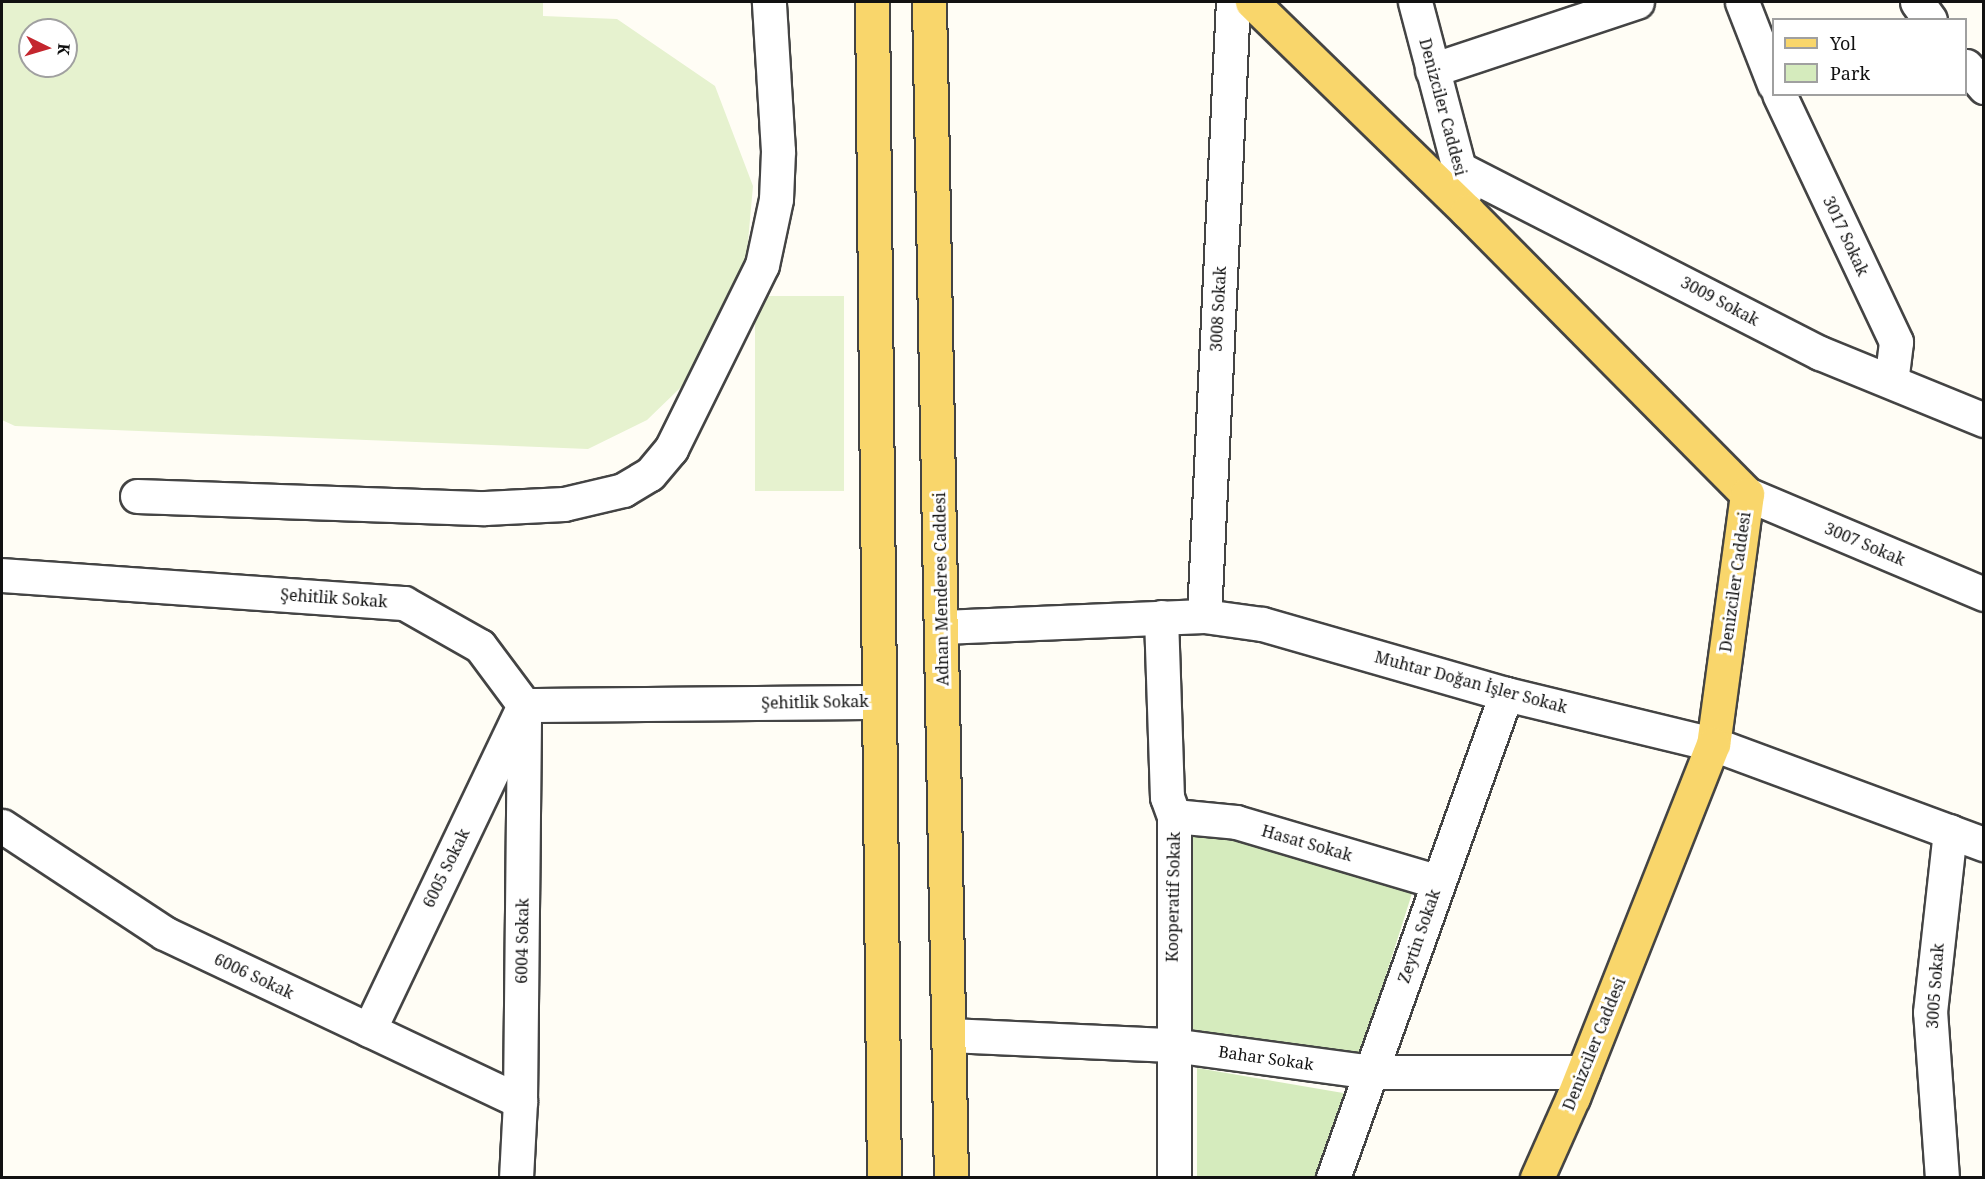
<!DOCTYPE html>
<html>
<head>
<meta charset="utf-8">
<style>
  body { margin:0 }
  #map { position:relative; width:1985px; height:1179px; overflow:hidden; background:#fffdf5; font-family:"Noto Serif",serif }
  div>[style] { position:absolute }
  .green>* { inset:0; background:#d5ebbd }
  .pitch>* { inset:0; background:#e6f2cf; transform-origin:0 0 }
  .roads { filter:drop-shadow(2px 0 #444) drop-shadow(-2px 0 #444) drop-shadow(0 2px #444) drop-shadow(0 -2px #444) }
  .minor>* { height:33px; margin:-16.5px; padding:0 16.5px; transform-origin:16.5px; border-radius:16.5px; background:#fff }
  .major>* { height:33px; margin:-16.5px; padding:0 16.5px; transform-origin:16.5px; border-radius:16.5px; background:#f9d66b }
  span { translate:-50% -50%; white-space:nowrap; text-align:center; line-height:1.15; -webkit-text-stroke:6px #fff; paint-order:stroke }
  .street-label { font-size:16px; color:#111 }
  .frame { position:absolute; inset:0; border:3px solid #111; pointer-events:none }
  .legend { position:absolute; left:1772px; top:18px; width:195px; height:78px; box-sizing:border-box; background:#fff; border:2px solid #a0a0a0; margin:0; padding:8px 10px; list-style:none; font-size:18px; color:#111 }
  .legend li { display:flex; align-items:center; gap:12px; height:30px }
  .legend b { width:30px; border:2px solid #a0a0a0 }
  .north { position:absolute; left:18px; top:18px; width:60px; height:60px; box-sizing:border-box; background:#fff; border:2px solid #a0a0a0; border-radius:50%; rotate:95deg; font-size:16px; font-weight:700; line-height:24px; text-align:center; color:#111 }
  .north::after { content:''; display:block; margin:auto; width:21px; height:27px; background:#c4262e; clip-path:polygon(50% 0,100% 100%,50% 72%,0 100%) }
</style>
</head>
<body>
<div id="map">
  <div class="green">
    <div style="clip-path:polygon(1188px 828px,1252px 834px,1414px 887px,1361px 1054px,1189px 1029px)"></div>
    <div style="clip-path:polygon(1197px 1068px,1349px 1094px,1316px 1177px,1197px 1178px)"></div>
  </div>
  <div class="pitch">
    <div style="clip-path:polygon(evenodd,2px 2px,543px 2px,543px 16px,617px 19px,715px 86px,753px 186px,745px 275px,707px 362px,647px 420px,588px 449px,15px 426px,2px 420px,2px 2px,30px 30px,66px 30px,66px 66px,30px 66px,30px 30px)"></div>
    <div style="left:755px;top:296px;width:89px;height:195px"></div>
  </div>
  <div class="roads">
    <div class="minor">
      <div style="left:1415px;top:2px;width:196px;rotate:75.2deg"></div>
      <div style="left:1742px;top:2px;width:88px;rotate:68.7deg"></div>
      <div style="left:1917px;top:2px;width:22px;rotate:54deg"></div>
      <div style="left:1966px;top:66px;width:28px;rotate:49deg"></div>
      <div style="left:1432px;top:70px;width:216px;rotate:-18.4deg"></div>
      <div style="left:1779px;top:94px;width:274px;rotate:64.7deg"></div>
      <div style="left:1896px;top:342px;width:38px;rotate:97deg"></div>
      <div style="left:1462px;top:170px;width:402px;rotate:27.1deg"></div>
      <div style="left:1820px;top:353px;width:177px;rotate:22.2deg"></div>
      <div style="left:1747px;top:494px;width:257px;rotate:22.9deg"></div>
      <div style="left:137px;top:496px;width:348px;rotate:2deg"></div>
      <div style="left:485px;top:508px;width:79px;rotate:-2.9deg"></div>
      <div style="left:564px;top:504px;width:61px;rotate:-13.3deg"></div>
      <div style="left:623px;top:490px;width:31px;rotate:-31deg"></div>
      <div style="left:650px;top:474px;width:33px;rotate:-50deg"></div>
      <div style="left:671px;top:449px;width:205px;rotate:-63.7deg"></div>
      <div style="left:762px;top:265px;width:67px;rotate:-78deg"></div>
      <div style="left:776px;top:199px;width:48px;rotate:-87.6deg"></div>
      <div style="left:778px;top:151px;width:149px;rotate:-93.5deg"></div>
      <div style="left:2px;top:575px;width:403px;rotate:4deg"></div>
      <div style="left:404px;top:603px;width:87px;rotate:29.5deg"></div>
      <div style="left:480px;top:646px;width:74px;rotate:53.3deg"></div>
      <div style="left:1204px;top:616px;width:615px;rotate:-87.3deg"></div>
      <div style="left:1161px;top:617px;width:180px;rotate:88.1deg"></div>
      <div style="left:1167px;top:797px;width:20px;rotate:70deg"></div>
      <div style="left:1174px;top:816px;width:362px;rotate:90deg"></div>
      <div style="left:942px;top:627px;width:262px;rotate:-2.4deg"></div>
      <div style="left:1204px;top:616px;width:59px;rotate:7.9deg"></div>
      <div style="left:1262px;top:624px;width:254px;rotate:16deg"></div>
      <div style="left:1506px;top:694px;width:213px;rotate:13.6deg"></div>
      <div style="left:1713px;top:744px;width:289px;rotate:20.3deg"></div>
      <div style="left:524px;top:705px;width:354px;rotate:-0.5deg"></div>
      <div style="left:1174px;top:816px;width:62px;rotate:5.5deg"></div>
      <div style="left:1236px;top:822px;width:211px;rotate:16.5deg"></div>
      <div style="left:2px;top:826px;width:194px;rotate:33.4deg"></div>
      <div style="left:164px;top:933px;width:394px;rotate:25.3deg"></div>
      <div style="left:369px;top:1030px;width:349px;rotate:-64.5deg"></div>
      <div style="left:949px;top:1035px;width:223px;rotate:2.6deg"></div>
      <div style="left:1172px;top:1045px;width:201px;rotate:7.7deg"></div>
      <div style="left:1371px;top:1072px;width:212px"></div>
      <div style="left:516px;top:1178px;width:77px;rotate:-87deg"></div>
      <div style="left:520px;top:1101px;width:396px;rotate:-89.4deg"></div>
      <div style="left:1333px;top:1178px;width:514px;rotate:-70.33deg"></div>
      <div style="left:1942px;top:1178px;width:166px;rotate:-94.1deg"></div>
      <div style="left:1930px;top:1012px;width:182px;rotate:-83.7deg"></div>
    </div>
    <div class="major">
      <div style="left:872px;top:2px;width:1176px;rotate:89.42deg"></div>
      <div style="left:929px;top:2px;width:1176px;rotate:88.93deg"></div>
      <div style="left:1252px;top:2px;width:300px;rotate:44.2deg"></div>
      <div style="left:1467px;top:211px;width:398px;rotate:45.3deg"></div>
      <div style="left:1747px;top:494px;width:252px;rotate:97.7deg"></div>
      <div style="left:1713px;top:744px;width:380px;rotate:111.6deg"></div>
      <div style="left:1573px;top:1097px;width:89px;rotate:114deg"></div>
    </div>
  </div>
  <div class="street-label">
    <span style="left:1443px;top:107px;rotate:75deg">Denizciler Caddesi</span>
    <span style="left:1846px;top:236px;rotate:65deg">3017 Sokak</span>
    <span style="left:1720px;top:301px;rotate:28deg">3009 Sokak</span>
    <span style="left:1218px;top:309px;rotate:-87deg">3008 Sokak</span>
    <span style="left:1865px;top:544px;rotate:23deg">3007 Sokak</span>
    <span style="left:1735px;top:582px;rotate:-82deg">Denizciler Caddesi</span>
    <span style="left:941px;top:589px;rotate:-91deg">Adnan Menderes Caddesi</span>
    <span style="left:334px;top:598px;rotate:4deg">Şehitlik Sokak</span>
    <span style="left:1471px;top:682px;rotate:15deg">Muhtar Doğan İşler Sokak</span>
    <span style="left:815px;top:702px;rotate:-1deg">Şehitlik Sokak</span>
    <span style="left:1307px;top:843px;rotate:16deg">Hasat Sokak</span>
    <span style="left:446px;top:868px;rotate:-64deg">6005 Sokak</span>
    <span style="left:1173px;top:897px;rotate:-89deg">Kooperatif Sokak</span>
    <span style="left:1419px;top:936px;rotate:-71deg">Zeytin Sokak</span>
    <span style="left:522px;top:941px;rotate:-89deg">6004 Sokak</span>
    <span style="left:254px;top:976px;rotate:25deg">6006 Sokak</span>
    <span style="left:1935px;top:986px;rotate:-86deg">3005 Sokak</span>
    <span style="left:1594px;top:1044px;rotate:-68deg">Denizciler Caddesi</span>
    <span style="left:1266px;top:1058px;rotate:8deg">Bahar Sokak</span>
  </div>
  <div class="frame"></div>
  <ul class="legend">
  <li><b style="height:8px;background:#f9d66b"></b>Yol</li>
  <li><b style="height:16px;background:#d5ebbd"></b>Park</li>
  </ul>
  <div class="north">K</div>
</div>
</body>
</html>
